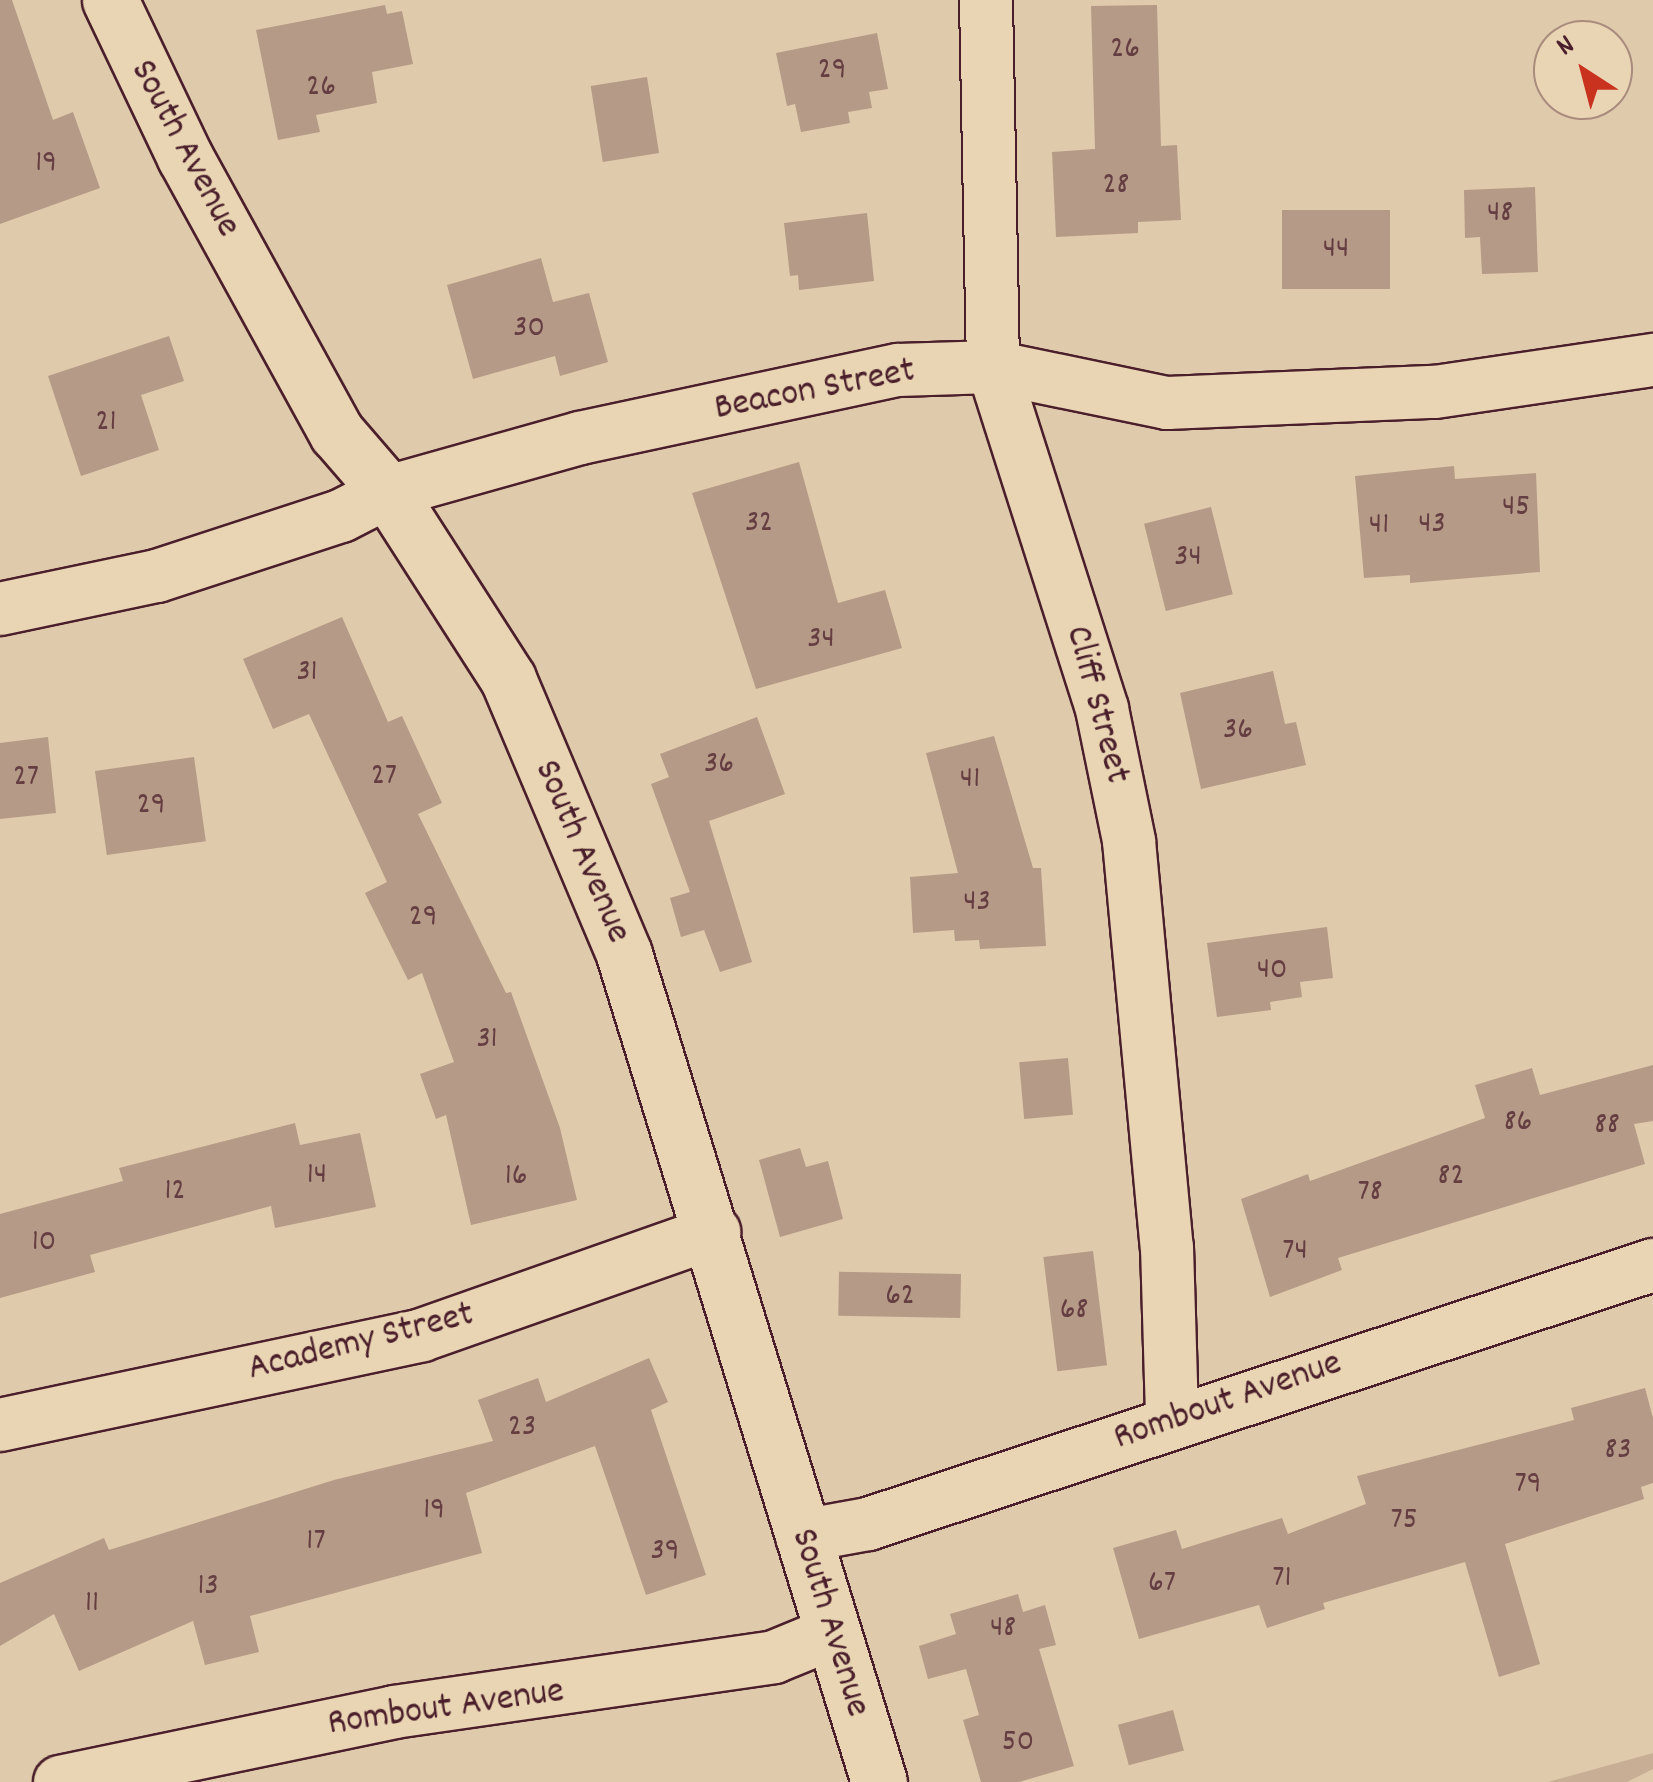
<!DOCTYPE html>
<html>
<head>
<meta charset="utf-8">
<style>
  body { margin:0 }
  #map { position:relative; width:1653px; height:1782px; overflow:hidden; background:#dfcaab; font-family:Dekko,sans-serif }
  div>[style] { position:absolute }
  .green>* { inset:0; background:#c7ae95 }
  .building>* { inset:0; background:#b59a87; transform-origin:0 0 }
  .roads { filter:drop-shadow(2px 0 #4a1f2b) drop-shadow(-2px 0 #4a1f2b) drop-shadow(0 2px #4a1f2b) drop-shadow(0 -2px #4a1f2b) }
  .minor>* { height:52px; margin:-26px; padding:0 26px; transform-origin:26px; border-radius:26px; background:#e9d5b3 }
  .tertiary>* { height:55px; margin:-27.5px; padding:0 27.5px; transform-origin:27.5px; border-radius:27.5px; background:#e9d5b3 }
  span { translate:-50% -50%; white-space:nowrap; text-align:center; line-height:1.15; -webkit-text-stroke:8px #e9d5b3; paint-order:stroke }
  .number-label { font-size:32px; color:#653e42 }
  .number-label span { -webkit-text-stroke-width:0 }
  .street-label { font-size:38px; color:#4a1f2b }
  .north { position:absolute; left:1533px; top:20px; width:100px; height:100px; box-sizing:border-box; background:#e9d5b3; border:2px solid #a98c7d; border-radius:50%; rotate:324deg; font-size:28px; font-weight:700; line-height:40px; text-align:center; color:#4a1f2b }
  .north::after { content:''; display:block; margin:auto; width:35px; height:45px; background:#c8321e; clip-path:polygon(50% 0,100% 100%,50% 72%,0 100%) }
</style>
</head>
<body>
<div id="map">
  <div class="green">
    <div style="clip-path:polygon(1653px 1753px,1653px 1769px,1627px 1782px,1548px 1782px)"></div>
  </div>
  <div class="building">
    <div style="clip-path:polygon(0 0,12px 0,53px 120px,73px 112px,100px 188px,0 224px)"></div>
    <div style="clip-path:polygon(385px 5px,387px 14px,402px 11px,413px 64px,372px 72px,377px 103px,316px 115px,320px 132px,278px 140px,256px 30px)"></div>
    <div style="clip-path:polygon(1157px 5px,1161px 146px,1177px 145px,1181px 220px,1138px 222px,1138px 233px,1056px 237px,1052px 152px,1095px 149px,1091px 6px)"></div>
    <div style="clip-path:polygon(877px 33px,888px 89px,869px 92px,872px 108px,848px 112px,850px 123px,801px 132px,795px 104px,787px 106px,776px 53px)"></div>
    <div style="left:647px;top:77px;width:77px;height:57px;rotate:81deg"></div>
    <div style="clip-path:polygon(1535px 187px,1538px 272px,1482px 274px,1480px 237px,1465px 238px,1464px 190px)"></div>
    <div style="left:1390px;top:210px;width:79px;height:108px;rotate:90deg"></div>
    <div style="clip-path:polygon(867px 213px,874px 281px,799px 290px,798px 275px,790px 276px,784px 223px)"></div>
    <div style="clip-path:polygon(541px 258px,553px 302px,589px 293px,608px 362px,560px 376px,555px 356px,473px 379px,447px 285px)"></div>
    <div style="clip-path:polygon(169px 336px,184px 381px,141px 395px,159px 450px,81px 476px,48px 376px)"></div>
    <div style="clip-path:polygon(799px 462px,838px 603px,885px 590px,902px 648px,756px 689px,692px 493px)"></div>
    <div style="clip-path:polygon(1454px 466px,1455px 479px,1536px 473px,1540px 572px,1410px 583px,1410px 575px,1364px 578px,1355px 476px)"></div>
    <div style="left:1211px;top:507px;width:90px;height:69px;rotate:76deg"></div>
    <div style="clip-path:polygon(342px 617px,388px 722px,402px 716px,442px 803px,418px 814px,506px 993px,511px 992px,560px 1128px,577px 1200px,471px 1225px,446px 1115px,436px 1119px,420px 1074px,454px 1062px,422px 973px,408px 980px,365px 893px,387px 882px,309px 714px,273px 729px,243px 659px)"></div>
    <div style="clip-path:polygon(1273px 671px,1285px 724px,1296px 722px,1306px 765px,1201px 789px,1180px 693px)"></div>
    <div style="clip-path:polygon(757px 717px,785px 794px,709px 821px,752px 962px,720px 972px,704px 930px,681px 937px,670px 898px,690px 892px,651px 784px,669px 777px,660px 754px)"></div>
    <div style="clip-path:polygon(994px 736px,1033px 868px,1041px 868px,1046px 946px,980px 949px,979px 940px,955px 941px,954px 930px,913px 933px,910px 877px,958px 873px,926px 753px)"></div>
    <div style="clip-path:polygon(48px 737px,56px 813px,0 819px,0 743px)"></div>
    <div style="left:194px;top:757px;width:85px;height:100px;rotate:82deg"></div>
    <div style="clip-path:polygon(1327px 927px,1333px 978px,1300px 982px,1302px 997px,1270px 1002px,1271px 1010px,1217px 1017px,1207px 943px)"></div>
    <div style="left:1068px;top:1058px;width:57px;height:49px;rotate:85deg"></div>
    <div style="clip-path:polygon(1653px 1065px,1653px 1121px,1634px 1124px,1645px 1164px,1338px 1258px,1342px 1270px,1270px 1297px,1241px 1199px,1308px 1174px,1310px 1181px,1485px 1118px,1475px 1085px,1532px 1068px,1540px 1095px)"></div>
    <div style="clip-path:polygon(295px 1123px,300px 1145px,360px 1133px,376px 1207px,275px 1228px,271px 1206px,90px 1255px,95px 1272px,0 1298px,0 1214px,123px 1181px,119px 1168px)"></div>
    <div style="clip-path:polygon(800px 1148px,806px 1167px,828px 1161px,843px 1219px,780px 1237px,759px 1160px)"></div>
    <div style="left:1093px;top:1251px;width:115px;height:50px;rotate:83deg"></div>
    <div style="left:961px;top:1274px;width:44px;height:122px;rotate:91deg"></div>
    <div style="clip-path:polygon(649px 1358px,668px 1402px,651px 1410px,706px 1575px,646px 1595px,595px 1446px,466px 1493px,482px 1553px,250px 1616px,259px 1652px,205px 1665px,193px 1621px,79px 1671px,54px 1614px,0 1646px,0 1583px,104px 1538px,109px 1550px,334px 1480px,493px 1441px,478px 1400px,538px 1378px,546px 1402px)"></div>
    <div style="clip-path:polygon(1645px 1388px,1653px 1418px,1653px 1483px,1641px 1487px,1644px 1499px,1505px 1544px,1540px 1664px,1499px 1677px,1465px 1562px,1323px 1603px,1325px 1609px,1267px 1628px,1259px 1605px,1139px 1639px,1113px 1548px,1176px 1530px,1182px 1549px,1282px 1518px,1288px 1534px,1366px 1504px,1357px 1476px,1574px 1420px,1571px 1408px)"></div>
    <div style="clip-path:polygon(1018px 1594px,1023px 1612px,1045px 1605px,1056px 1645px,1039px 1649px,1074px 1766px,1019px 1782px,981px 1782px,963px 1720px,979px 1715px,966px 1669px,928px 1679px,919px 1646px,956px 1634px,950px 1614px)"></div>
    <div style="left:1173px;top:1710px;width:42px;height:57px;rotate:75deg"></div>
  </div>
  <div class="roads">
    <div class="minor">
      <div style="left:986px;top:0;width:367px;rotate:88.9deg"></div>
      <div style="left:993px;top:367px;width:359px;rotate:72.3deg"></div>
      <div style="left:1102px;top:709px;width:135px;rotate:78.4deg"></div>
      <div style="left:1129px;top:841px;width:408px;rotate:84.7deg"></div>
      <div style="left:1167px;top:1247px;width:173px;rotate:88.3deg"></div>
      <div style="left:0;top:609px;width:160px;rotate:-11.9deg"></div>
      <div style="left:157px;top:576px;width:194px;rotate:-18.1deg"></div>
      <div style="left:341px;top:516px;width:53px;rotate:-27.1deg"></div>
      <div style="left:388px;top:492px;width:199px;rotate:-15.7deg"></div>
      <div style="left:580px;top:438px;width:325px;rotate:-12.1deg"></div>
      <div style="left:898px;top:370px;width:95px;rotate:-1.8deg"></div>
      <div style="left:993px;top:367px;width:178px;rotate:11.7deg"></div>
      <div style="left:1167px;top:403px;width:268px;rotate:-2.4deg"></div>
      <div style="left:1435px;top:392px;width:220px;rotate:-8.4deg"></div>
      <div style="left:0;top:1425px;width:431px;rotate:-12deg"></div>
      <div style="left:422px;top:1335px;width:310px;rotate:-19.4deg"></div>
      <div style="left:802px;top:1536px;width:67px;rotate:-10.3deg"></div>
      <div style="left:868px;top:1524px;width:827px;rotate:-18.26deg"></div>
      <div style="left:60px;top:1782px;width:341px;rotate:-11.8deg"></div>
      <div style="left:394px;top:1712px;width:384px;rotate:-8.2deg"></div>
      <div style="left:774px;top:1657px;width:61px;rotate:-22.3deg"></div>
    </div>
    <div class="tertiary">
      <div style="left:110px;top:0;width:174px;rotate:64.5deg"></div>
      <div style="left:185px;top:157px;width:315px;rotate:61.2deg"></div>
      <div style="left:337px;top:433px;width:78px;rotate:49.2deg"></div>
      <div style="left:388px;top:492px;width:222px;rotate:57.3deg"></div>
      <div style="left:508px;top:679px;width:298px;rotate:67.1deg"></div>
      <div style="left:624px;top:954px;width:866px;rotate:72.88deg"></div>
    </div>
  </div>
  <div class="number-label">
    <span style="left:1125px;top:50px">26</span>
    <span style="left:832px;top:71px">29</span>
    <span style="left:321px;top:88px">26</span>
    <span style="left:46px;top:164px">19</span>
    <span style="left:1116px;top:186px">28</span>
    <span style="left:1500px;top:214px">48</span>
    <span style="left:1336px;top:250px">44</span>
    <span style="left:529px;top:329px">30</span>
    <span style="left:106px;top:423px">21</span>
    <span style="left:1516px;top:508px">45</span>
    <span style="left:759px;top:524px">32</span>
    <span style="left:1432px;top:525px">43</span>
    <span style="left:1379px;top:526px">41</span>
    <span style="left:1188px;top:558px">34</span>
    <span style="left:821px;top:640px">34</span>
    <span style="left:307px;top:673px">31</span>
    <span style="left:1238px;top:731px">36</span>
    <span style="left:719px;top:765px">36</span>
    <span style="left:384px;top:777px">27</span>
    <span style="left:26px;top:778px">27</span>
    <span style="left:970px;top:780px">41</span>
    <span style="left:151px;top:806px">29</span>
    <span style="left:977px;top:903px">43</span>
    <span style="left:423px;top:918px">29</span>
    <span style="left:1272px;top:971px">40</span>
    <span style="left:487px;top:1040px">31</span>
    <span style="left:1518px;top:1123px">86</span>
    <span style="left:1607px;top:1126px">88</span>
    <span style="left:317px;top:1176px">14</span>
    <span style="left:516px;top:1177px">16</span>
    <span style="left:1451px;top:1177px">82</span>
    <span style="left:175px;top:1192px">12</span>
    <span style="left:1370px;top:1193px">78</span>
    <span style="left:44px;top:1243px">10</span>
    <span style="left:1295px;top:1252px">74</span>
    <span style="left:900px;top:1297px">62</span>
    <span style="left:1074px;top:1311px">68</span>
    <span style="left:522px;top:1428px">23</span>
    <span style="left:1618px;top:1451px">83</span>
    <span style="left:1528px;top:1485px">79</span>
    <span style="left:434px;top:1511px">19</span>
    <span style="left:1404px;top:1521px">75</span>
    <span style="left:316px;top:1542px">17</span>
    <span style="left:665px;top:1552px">39</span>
    <span style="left:1282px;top:1579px">71</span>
    <span style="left:1162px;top:1584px">67</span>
    <span style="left:208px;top:1587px">13</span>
    <span style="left:92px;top:1604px">11</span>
    <span style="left:1003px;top:1629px">48</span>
    <span style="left:1018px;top:1743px">50</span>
  </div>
  <div class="street-label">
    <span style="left:184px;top:149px;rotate:62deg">South Avenue</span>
    <span style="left:815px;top:391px;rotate:-11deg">Beacon Street</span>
    <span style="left:1096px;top:705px;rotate:75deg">Cliff Street</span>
    <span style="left:581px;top:852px;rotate:67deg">South Avenue</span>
    <span style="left:361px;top:1343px;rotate:-14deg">Academy Street</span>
    <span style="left:1228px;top:1402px;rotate:-19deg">Rombout Avenue</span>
    <span style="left:829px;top:1623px;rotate:73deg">South Avenue</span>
    <span style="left:446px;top:1709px;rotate:-8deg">Rombout Avenue</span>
  </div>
  <div class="north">N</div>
</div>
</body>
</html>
